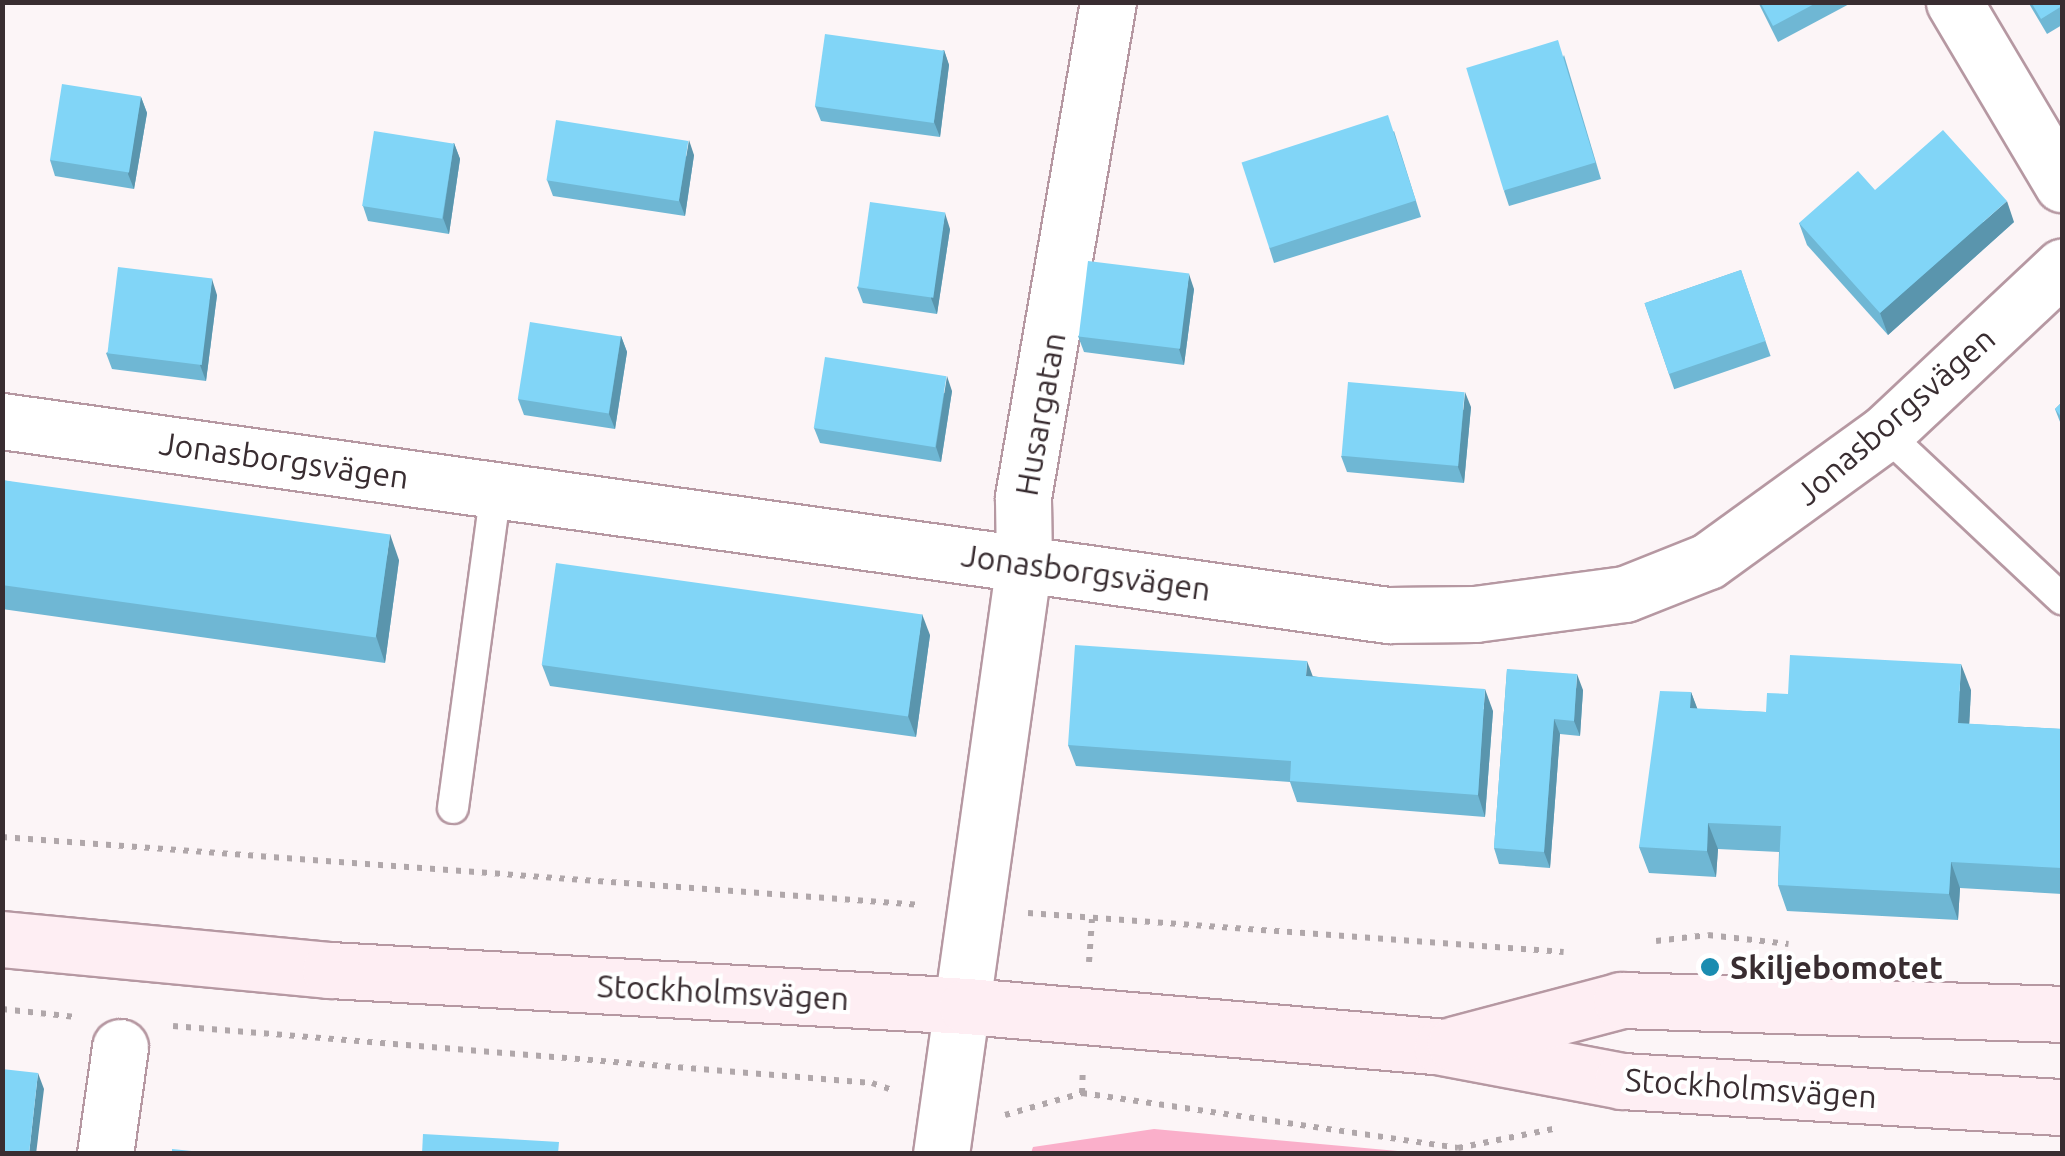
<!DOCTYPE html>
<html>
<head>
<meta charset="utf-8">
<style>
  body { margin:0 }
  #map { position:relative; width:2065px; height:1156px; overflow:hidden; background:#fcf5f7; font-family:Ubuntu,sans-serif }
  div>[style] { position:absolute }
  .forest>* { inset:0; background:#faafca }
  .path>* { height:6px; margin-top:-3px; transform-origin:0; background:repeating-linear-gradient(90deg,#b0a7aa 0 5px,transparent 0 13px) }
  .roads { filter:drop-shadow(2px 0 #b698a2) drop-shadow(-2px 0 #b698a2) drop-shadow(0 2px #b698a2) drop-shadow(0 -2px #b698a2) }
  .service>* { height:30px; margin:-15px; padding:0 15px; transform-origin:15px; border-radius:15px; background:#fff }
  .minor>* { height:55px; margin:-27.5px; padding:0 27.5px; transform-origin:27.5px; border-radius:27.5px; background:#fff }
  .secondary>* { height:55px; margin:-27.5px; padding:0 27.5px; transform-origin:27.5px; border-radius:27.5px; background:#feeef3 }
  .wall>* { inset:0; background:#6fb7d4; transform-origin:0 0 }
  .shaded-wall>* { inset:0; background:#5a95ad }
  .building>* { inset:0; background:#81d5f7; transform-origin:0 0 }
  .dots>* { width:28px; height:28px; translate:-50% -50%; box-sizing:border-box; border:5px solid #fff; border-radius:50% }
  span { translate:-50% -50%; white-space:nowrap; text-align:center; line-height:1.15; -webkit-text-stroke:8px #fff; paint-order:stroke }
  .street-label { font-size:32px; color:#392d31 }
  .poi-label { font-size:32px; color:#392d31; font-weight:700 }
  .left { translate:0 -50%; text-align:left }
  .frame { position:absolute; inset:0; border:5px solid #392d31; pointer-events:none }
</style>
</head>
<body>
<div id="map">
  <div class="forest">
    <div style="clip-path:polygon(1154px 1129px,1420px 1153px,1031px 1153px,1033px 1147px)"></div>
  </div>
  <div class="path">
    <div style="left:2px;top:837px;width:922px;rotate:4.23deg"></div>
    <div style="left:1028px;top:913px;width:537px;rotate:4.16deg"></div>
    <div style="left:1656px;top:941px;width:52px;rotate:-6.6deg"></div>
    <div style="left:1708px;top:935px;width:81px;rotate:6.4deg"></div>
    <div style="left:1089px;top:962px;width:43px;rotate:-86deg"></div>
    <div style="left:2px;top:1009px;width:74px;rotate:6.2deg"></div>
    <div style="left:173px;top:1026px;width:701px;rotate:4.66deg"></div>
    <div style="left:872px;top:1083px;width:21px;rotate:19deg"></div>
    <div style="left:1082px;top:1093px;width:23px;rotate:-88deg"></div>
    <div style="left:1005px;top:1115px;width:80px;rotate:-15.9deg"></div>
    <div style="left:1082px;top:1093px;width:380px;rotate:8.3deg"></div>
    <div style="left:1458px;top:1148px;width:97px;rotate:-11.3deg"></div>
  </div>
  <div class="roads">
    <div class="service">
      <div style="left:1885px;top:433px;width:243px;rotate:43.2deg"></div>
      <div style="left:453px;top:808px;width:322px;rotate:-82.3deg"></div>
    </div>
    <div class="minor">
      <div style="left:1954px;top:2px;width:212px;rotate:59.3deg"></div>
      <div style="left:2px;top:421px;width:1400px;rotate:7.97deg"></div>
      <div style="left:1388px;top:615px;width:87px;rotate:-0.7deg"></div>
      <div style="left:1475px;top:614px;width:151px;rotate:-7.6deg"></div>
      <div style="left:1625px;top:594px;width:89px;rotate:-21.7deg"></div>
      <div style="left:1708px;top:561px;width:218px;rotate:-35.9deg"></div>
      <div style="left:1885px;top:433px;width:243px;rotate:-43.2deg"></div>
      <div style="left:105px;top:1154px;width:108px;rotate:-82deg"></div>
      <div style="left:941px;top:1154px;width:597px;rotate:-82.01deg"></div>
      <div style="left:1024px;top:563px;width:66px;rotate:-90.9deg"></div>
      <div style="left:1023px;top:497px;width:502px;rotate:-80.26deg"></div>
    </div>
    <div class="secondary">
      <div style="left:2px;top:939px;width:329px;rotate:5.4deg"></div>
      <div style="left:330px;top:970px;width:638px;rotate:3.23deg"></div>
      <div style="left:967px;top:1006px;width:477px;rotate:4.9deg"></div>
      <div style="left:1442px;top:1047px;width:183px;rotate:10.7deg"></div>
      <div style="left:1622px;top:1081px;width:441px;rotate:3.4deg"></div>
      <div style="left:1455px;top:1044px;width:172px;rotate:-14.8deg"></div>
      <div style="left:1621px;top:1000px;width:441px;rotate:1.8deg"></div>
    </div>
  </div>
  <div class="wall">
    <div style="clip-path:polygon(1758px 2px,1853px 2px,1778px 42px)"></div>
    <div style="clip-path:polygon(2028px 2px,2062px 2px,2062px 25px,2047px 34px)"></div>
    <div style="clip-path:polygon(944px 50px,949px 65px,940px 137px,821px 121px,815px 106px)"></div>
    <div style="clip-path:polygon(1564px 55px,1601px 179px,1509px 206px,1504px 191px)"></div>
    <div style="clip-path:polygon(141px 97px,147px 113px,134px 189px,55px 176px,50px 160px)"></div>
    <div style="clip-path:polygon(1394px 131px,1421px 217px,1274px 263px,1269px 247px)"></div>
    <div style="clip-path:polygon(454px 143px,460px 159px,449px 234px,368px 221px,363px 206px)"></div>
    <div style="clip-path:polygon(694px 155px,685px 216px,553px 196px,547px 180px)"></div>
    <div style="clip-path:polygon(2014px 222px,1888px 335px,1807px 245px,1799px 223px)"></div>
    <div style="clip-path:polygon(950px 229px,937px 314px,863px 303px,857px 287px)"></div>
    <div style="left:1741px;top:270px;width:91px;height:102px;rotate:71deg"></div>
    <div style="clip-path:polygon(1194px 289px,1184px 365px,1084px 352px,1078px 336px)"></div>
    <div style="clip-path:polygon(217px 295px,206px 381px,112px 369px,106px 353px)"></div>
    <div style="clip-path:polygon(621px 336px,627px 352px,615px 429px,524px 415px,518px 399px)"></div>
    <div style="clip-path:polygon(952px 391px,941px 462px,820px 443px,814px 428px)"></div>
    <div style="clip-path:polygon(2062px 402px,2062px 427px,2055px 409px)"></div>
    <div style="clip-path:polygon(1471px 407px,1464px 483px,1347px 472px,1341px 456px)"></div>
    <div style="clip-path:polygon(2px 480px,399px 560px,385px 663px,2px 609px)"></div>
    <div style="clip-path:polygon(930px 635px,916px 737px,550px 686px,542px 665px)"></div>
    <div style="clip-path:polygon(1507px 669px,1583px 690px,1580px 736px,1560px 734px,1550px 868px,1499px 864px,1494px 848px)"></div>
    <div style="clip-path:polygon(1313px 676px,1493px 711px,1485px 817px,1297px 802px,1290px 782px,1076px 766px,1068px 745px)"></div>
    <div style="clip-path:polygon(1971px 690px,1969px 724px,2062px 729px,2062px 894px,1960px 888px,1958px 920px,1787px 911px,1778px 885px,1779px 852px,1718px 849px,1716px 877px,1649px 873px,1639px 847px,1691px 692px,1697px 709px,1766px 712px)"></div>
  </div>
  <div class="shaded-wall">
    <div style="clip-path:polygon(944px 50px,949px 65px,940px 137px,934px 122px)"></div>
    <div style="clip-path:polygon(141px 97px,147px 113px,134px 189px,128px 174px)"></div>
    <div style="clip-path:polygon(689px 140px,694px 155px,685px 216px,679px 200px)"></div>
    <div style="clip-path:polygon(454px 143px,460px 159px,449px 234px,443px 218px)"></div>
    <div style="clip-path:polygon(2007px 201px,2014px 222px,1888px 335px,1880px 313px)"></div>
    <div style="clip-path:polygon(945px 213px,950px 229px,937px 314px,931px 298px)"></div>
    <div style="clip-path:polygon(1189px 274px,1194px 289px,1184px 365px,1179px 349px)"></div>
    <div style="clip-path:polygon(212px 279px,217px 295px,206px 381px,200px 365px)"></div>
    <div style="clip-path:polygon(621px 336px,627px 352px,615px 429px,609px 414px)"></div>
    <div style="clip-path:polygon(947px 376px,952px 391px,941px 462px,936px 447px)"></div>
    <div style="clip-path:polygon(1465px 392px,1471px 407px,1464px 483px,1458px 467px)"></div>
    <div style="clip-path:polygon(390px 534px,399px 560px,385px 663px,376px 636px)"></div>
    <div style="clip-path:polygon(922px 614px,930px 635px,916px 737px,908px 716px)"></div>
    <div style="clip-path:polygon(1307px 661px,1315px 682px,1306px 676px)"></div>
    <div style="clip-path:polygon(1961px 664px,1971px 690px,1968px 749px,1958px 723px)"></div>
    <div style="clip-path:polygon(1577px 674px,1583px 690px,1580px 736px,1574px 721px)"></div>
    <div style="clip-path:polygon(1485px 689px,1493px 711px,1485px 817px,1478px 795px)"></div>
    <div style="clip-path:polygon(1691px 692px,1701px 718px,1690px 708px)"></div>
    <div style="clip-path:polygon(1554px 719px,1560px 734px,1550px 868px,1544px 852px)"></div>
    <div style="clip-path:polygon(1708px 823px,1718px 849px,1716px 877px,1707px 851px)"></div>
    <div style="clip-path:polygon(1951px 862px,1960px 888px,1958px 920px,1949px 894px)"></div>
    <div style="clip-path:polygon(38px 1073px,44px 1089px,36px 1154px,29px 1154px)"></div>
  </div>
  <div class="building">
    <div style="clip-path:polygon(1760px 2px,1818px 2px,1773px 26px)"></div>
    <div style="clip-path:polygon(2031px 2px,2062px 2px,2062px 6px,2041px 19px)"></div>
    <div style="left:825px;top:34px;width:120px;height:73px;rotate:8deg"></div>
    <div style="left:1558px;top:40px;width:128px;height:96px;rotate:73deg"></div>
    <div style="left:62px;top:84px;width:80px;height:77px;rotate:9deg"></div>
    <div style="left:1388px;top:115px;width:90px;height:154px;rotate:72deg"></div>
    <div style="left:556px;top:120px;width:134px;height:61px;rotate:9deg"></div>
    <div style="clip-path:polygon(1943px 130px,2007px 201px,1880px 313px,1799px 223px,1858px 171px,1875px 190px)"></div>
    <div style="left:374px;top:131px;width:81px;height:76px;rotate:9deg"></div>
    <div style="left:870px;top:202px;width:76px;height:86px;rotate:8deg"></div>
    <div style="left:1088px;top:261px;width:102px;height:76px;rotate:7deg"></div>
    <div style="left:118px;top:267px;width:95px;height:87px;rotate:7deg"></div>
    <div style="left:1741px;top:270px;width:75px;height:102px;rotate:71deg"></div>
    <div style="left:530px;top:322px;width:92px;height:78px;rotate:9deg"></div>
    <div style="left:825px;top:357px;width:123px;height:72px;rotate:9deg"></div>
    <div style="left:1348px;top:382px;width:117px;height:74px;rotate:5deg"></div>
    <div style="clip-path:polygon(2062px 402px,2062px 418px,2055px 409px)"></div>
    <div style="left:2px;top:480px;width:392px;height:104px;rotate:8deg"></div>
    <div style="left:556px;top:563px;width:370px;height:103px;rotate:8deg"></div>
    <div style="clip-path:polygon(1075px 645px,1307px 661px,1306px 676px,1485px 689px,1478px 795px,1290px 781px,1291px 761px,1068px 745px)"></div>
    <div style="clip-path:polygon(1790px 655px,1961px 664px,1958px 723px,2062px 729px,2062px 868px,1951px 862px,1949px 894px,1778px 885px,1781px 826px,1708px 823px,1707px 851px,1639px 847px,1660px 691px,1691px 692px,1690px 708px,1766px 712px,1767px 693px,1788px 694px)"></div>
    <div style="clip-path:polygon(1507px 669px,1577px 674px,1574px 721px,1554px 719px,1544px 852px,1494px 848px)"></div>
    <div style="clip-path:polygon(2px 1069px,38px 1073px,29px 1154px,2px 1154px)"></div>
    <div style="clip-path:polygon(423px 1134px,559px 1142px,558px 1154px,422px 1154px)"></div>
    <div style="clip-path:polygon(172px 1149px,221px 1154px,172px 1154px)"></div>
  </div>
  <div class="dots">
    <div style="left:1710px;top:967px;background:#1a8cb0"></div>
  </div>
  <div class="street-label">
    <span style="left:1040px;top:414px;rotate:-80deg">Husargatan</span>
    <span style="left:1895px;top:416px;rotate:-41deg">Jonasborgsvägen</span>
    <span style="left:284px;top:460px;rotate:8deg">Jonasborgsvägen</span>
    <span style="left:1086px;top:572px;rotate:8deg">Jonasborgsvägen</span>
    <span style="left:723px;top:992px;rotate:3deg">Stockholmsvägen</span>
    <span style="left:1751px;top:1088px;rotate:4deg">Stockholmsvägen</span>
  </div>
  <div class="poi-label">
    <span class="left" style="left:1730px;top:967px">Skiljebomotet</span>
  </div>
  <div class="frame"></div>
</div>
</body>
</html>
